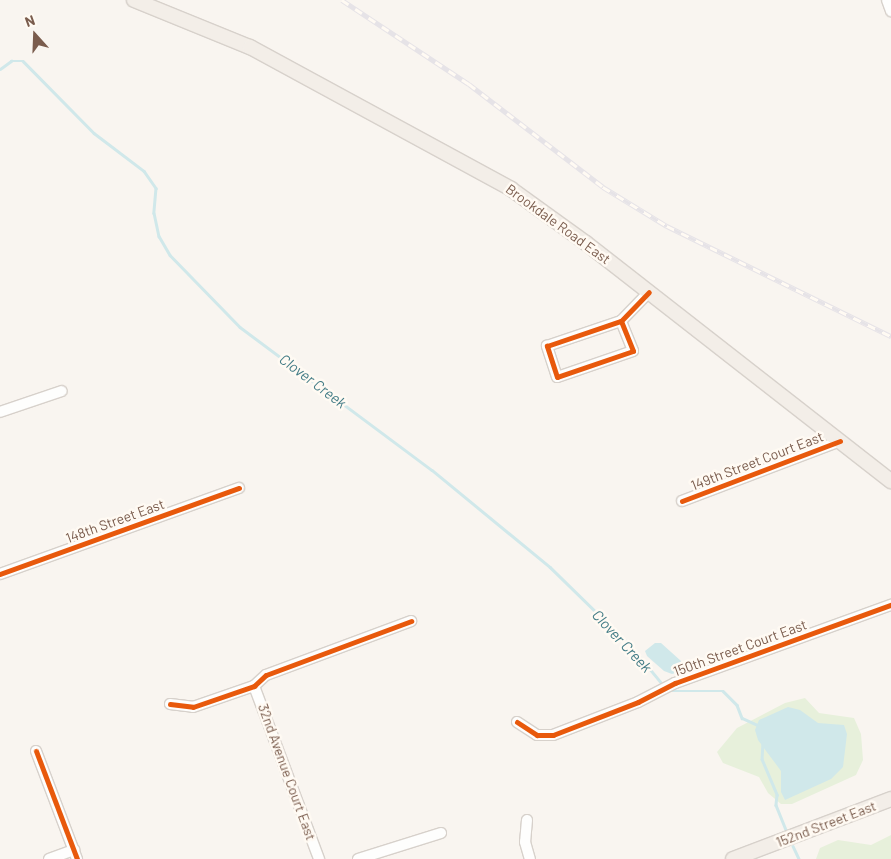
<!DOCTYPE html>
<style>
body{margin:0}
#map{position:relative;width:891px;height:859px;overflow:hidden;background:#f9f5f0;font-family:Barlow,sans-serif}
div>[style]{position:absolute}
.green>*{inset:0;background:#e7f0db}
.water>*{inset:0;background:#d0e8ea}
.stream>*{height:2.5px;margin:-1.25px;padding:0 1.25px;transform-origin:1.25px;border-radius:1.25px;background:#d0e8ea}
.roads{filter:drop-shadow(1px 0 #d7d1cb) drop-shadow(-1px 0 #d7d1cb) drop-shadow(0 1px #d7d1cb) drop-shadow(0 -1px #d7d1cb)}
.minor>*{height:10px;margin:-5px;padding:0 5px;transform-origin:5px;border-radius:5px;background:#fefefd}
.major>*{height:14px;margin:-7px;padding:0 7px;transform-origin:7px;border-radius:7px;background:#f3eee8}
.rail>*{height:4.5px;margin-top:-2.25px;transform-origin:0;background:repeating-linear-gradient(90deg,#fffaf3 0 8px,#e6e3e7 0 16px);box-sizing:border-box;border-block:1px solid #e6e3e7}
.cycleway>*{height:5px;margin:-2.5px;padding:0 2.5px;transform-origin:2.5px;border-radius:2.5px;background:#e8590c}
span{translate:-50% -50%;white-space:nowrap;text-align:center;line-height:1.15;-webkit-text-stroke:5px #fffaf3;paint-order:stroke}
.street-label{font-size:14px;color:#7a5c4d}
.water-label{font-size:15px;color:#437c86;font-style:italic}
.north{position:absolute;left:10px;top:10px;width:50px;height:50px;-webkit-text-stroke:4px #fffaf3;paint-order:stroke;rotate:340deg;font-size:14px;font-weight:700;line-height:20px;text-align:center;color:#7a5c4d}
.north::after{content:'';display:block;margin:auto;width:18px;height:22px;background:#7a5c4d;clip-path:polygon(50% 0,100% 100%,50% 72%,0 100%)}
</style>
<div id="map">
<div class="green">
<i style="clip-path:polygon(805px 698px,819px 713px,854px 718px,861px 734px,863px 760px,856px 775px,792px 804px,781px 804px,768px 793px,759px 777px,723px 763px,717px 752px,737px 728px,785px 703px)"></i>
<i style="clip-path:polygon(891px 835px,891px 859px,816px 859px,820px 848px,838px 840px,871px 845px)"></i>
</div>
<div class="water">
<i style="clip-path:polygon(655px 643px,661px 643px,681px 661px,682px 671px,672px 674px,664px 671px,647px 656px,645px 651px)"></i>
<i style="clip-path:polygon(788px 707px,800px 710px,818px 723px,844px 725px,847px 734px,843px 767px,831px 779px,785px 800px,781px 792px,781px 771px,758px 740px,755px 730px,759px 720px)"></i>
</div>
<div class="stream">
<i style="left:0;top:69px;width:14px;rotate:-36deg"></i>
<i style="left:11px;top:61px;width:12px"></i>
<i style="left:23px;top:61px;width:101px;rotate:45.4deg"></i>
<i style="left:94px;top:133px;width:63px;rotate:37.2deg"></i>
<i style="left:144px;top:171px;width:21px;rotate:55deg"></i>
<i style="left:156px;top:188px;width:25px;rotate:95deg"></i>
<i style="left:154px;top:213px;width:24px;rotate:78deg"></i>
<i style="left:159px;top:236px;width:22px;rotate:60deg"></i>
<i style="left:170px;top:255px;width:100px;rotate:45.8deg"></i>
<i style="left:240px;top:327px;width:239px;rotate:36.7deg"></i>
<i style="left:432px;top:470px;width:153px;rotate:39.4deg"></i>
<i style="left:550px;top:567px;width:113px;rotate:44.3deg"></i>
<i style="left:631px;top:646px;width:52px;rotate:50.5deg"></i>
<i style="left:669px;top:691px;width:54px"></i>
<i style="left:723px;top:691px;width:20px;rotate:45deg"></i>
<i style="left:737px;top:705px;width:14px;rotate:69deg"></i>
<i style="left:742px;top:718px;width:20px;rotate:24deg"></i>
<i style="left:763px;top:741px;width:18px;rotate:93deg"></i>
<i style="left:762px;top:759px;width:39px;rotate:67deg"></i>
<i style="left:777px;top:795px;width:10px;rotate:96deg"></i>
<i style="left:776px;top:805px;width:29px;rotate:68deg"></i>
<i style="left:793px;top:846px;width:14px;rotate:65deg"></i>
</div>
<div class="roads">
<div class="minor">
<i style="left:887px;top:0;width:12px;rotate:70deg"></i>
<i style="left:621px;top:321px;width:32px;rotate:68deg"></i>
<i style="left:633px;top:351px;width:80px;rotate:161.1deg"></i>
<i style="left:557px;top:377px;width:33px;rotate:-108deg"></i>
<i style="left:547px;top:346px;width:78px;rotate:-18.7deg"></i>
<i style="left:621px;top:321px;width:40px;rotate:-46deg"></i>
<i style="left:0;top:412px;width:65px;rotate:-18.7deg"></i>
<i style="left:682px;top:501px;width:169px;rotate:-20.8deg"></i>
<i style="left:0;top:574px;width:254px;rotate:-19.8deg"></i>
<i style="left:254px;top:686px;width:185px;rotate:69.4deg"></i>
<i style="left:170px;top:704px;width:23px;rotate:7deg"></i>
<i style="left:193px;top:707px;width:65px;rotate:-19deg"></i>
<i style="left:254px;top:686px;width:16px;rotate:-43deg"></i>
<i style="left:266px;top:675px;width:155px;rotate:-20.4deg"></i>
<i style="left:517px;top:722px;width:24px;rotate:33deg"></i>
<i style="left:537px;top:735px;width:16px"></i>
<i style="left:553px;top:735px;width:91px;rotate:-21.2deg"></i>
<i style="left:638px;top:702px;width:42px;rotate:-27.2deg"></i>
<i style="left:675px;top:683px;width:230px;rotate:-19.9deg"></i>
<i style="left:36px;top:751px;width:116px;rotate:69.2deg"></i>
<i style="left:527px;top:820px;width:22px;rotate:95deg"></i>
<i style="left:525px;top:842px;width:18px;rotate:74deg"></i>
<i style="left:49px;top:859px;width:27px;rotate:-20deg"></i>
<i style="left:358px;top:859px;width:87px;rotate:-17.4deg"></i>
</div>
<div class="major">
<i style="left:134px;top:0;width:125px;rotate:22.1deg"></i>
<i style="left:250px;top:47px;width:297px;rotate:28.5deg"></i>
<i style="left:511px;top:189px;width:92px;rotate:35.8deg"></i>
<i style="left:586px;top:243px;width:387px;rotate:38deg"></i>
<i style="left:733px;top:859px;width:169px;rotate:-20.8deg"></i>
</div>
</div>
<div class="rail">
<i style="left:342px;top:0;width:152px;rotate:33.5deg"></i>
<i style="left:469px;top:84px;width:169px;rotate:37.5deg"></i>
<i style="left:603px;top:187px;width:75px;rotate:31.4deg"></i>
<i style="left:667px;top:226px;width:250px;rotate:26.2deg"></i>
</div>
<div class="cycleway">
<i style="left:621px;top:321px;width:32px;rotate:68deg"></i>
<i style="left:633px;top:351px;width:80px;rotate:161.1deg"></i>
<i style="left:557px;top:377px;width:33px;rotate:-108deg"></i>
<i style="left:547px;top:346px;width:78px;rotate:-18.7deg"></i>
<i style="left:621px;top:321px;width:40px;rotate:-46deg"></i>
<i style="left:682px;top:501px;width:169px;rotate:-20.8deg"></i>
<i style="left:0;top:574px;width:254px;rotate:-19.8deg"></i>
<i style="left:170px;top:704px;width:23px;rotate:7deg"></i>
<i style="left:193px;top:707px;width:65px;rotate:-19deg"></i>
<i style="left:254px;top:686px;width:16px;rotate:-43deg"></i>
<i style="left:266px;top:675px;width:155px;rotate:-20.4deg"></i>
<i style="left:517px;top:722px;width:24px;rotate:33deg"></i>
<i style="left:537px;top:735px;width:16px"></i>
<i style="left:553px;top:735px;width:91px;rotate:-21.2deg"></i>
<i style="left:638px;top:702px;width:42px;rotate:-27.2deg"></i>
<i style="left:675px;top:683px;width:230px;rotate:-19.9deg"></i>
<i style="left:36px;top:751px;width:116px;rotate:69.2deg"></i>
</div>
<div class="street-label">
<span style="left:558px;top:224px;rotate:36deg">Brookdale Road East</span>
<span style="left:757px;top:461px;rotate:-21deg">149th Street Court East</span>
<span style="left:115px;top:521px;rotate:-20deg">148th Street East</span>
<span style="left:740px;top:648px;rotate:-20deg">150th Street Court East</span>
<span style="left:287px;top:772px;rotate:70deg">32nd Avenue Court East</span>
<span style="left:826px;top:824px;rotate:-21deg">152nd Street East</span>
</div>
<div class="water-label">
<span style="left:313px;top:381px;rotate:37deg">Clover Creek</span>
<span style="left:622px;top:641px;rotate:47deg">Clover Creek</span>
</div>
<div class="north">N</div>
</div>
